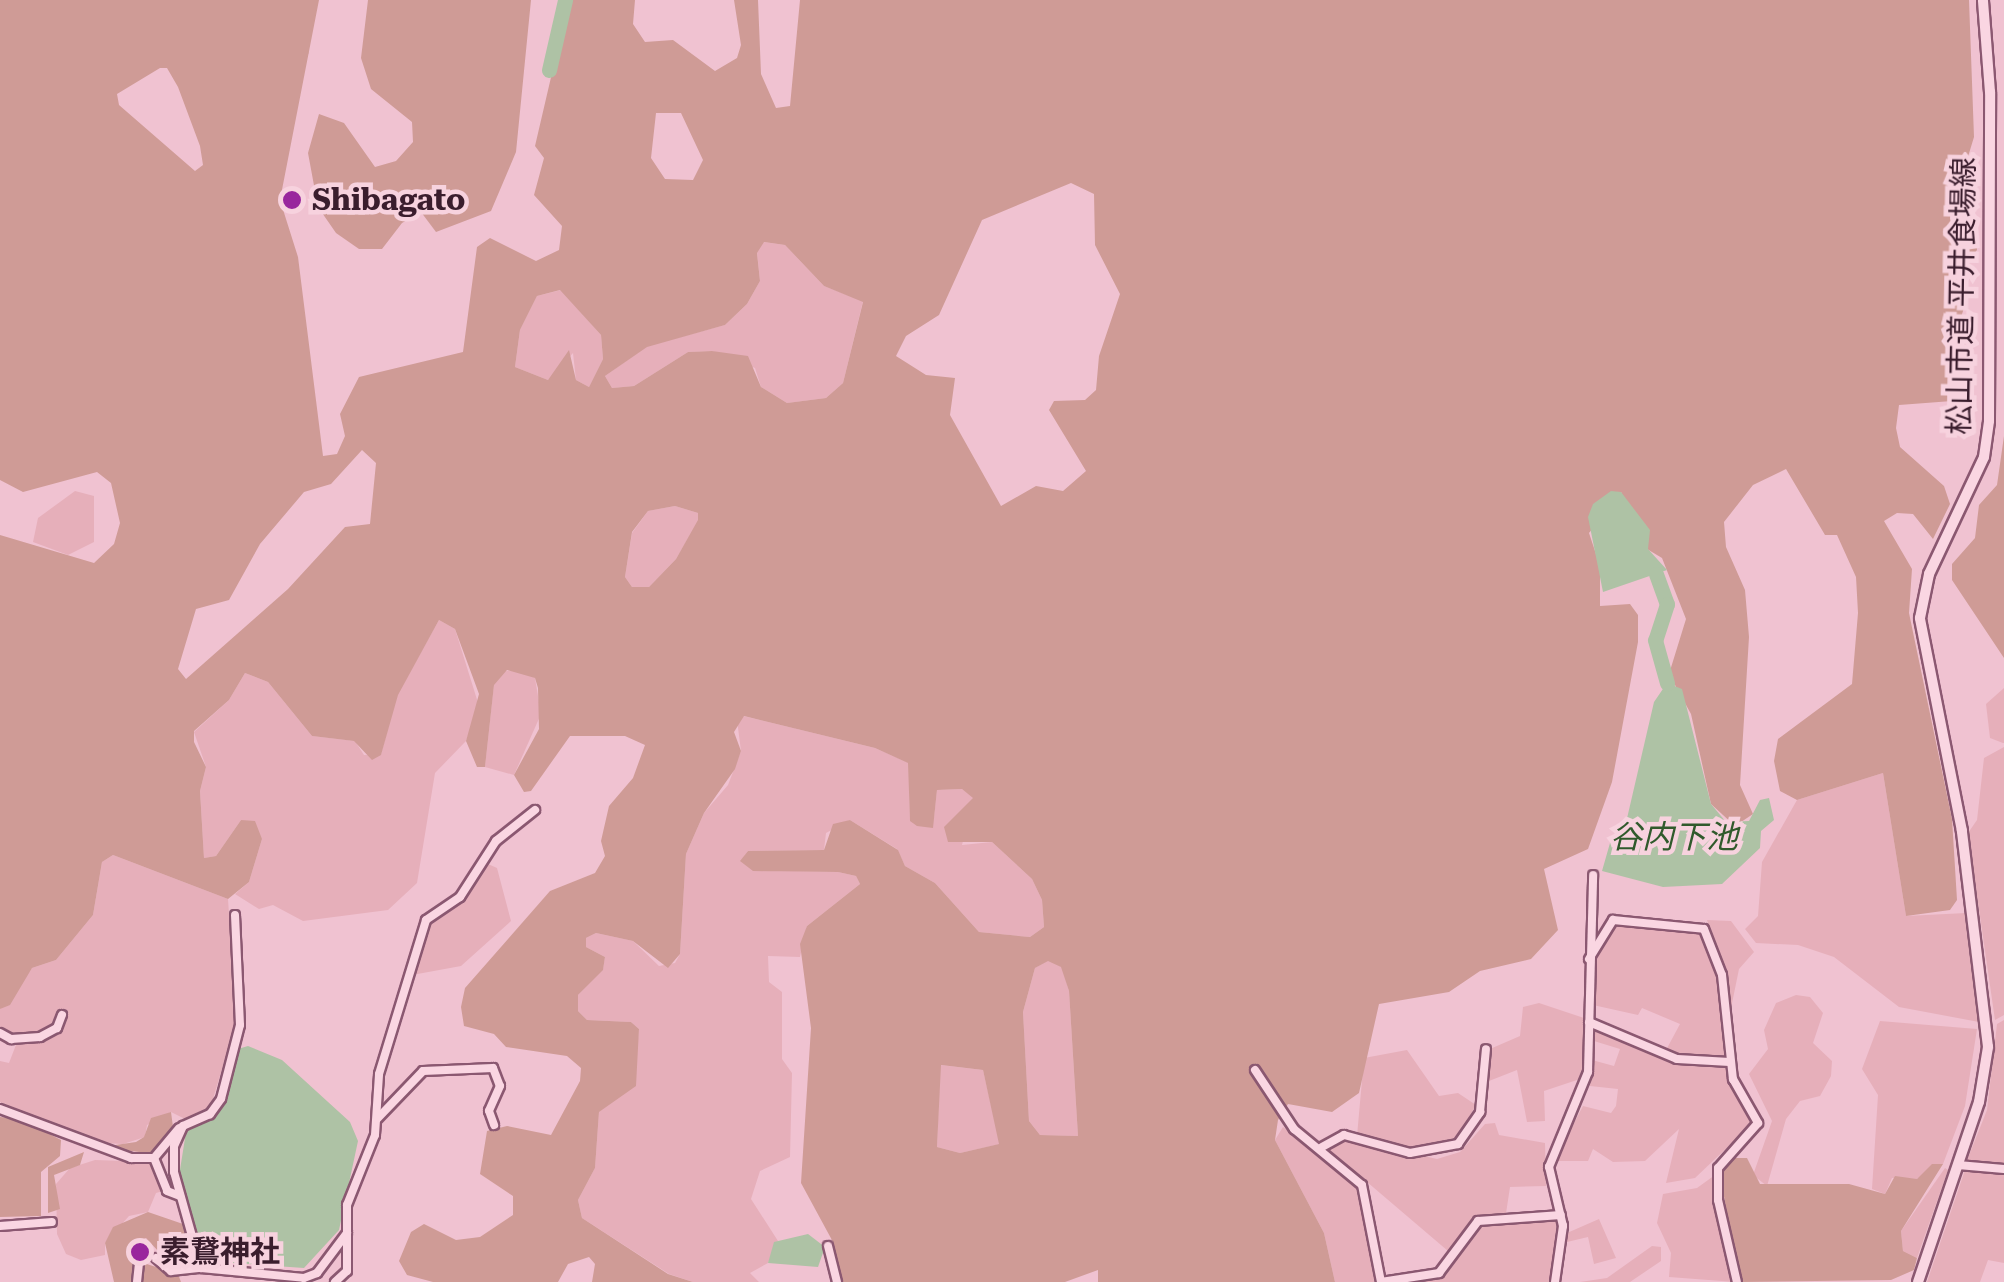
<!DOCTYPE html>
<meta charset="utf-8">
<style>
body{margin:0}
#map{position:relative;width:2004px;height:1282px;overflow:hidden;background:#f0c2d1;font-family:"Roboto Serif","Noto Sans JP",serif}
div>[style]{position:absolute}
.farmland>*{inset:0;background:#e6afba}
.green>*{inset:0;background:#cf9b96}
.water>*{inset:0;background:#aec2a5}
.river>*{height:15px;margin:-7.5px;padding:0 7.5px;transform-origin:7.5px;border-radius:7.5px;background:#aec2a5}
.roads{filter:drop-shadow(2px 0 #8b5871) drop-shadow(-2px 0 #8b5871) drop-shadow(0 2px #8b5871) drop-shadow(0 -2px #8b5871)}
.street>*{height:8px;margin:-4px;padding:0 4px;transform-origin:4px;border-radius:4px;background:#fad6e2}
.secondary>*{height:10px;margin:-5px;padding:0 5px;transform-origin:5px;border-radius:5px;background:#fad6e2}
.dots>*{width:28px;height:28px;translate:-50% -50%;box-sizing:border-box;border:5px solid #f7d2de;border-radius:50%}
span{translate:-50% -50%;white-space:nowrap;text-align:center;line-height:1.15;-webkit-text-stroke:9px #f7d2de;paint-order:stroke}
.poi-label{font-size:30px;color:#3a1d2d;font-weight:700}
.left{translate:0 -50%;text-align:left}
.street-label{font-size:30px;color:#3a1d2d}
.water-label{font-size:32px;color:#305a2c;font-style:italic}
</style>
<div id="map">
<div class="farmland">
<i style="clip-path:polygon(763px 242px,785px 245px,824px 286px,863px 301px,843px 383px,826px 398px,787px 403px,761px 387px,755px 368px,712px 351px,688px 352px,634px 386px,612px 388px,605px 376px,647px 346px,725px 325px,747px 304px,760px 281px,757px 252px)"></i>
<i style="clip-path:polygon(561px 290px,601px 335px,603px 359px,589px 387px,576px 380px,573px 353px,548px 380px,515px 367px,520px 330px,537px 296px)"></i>
<i style="clip-path:polygon(75px 491px,94px 496px,94px 542px,68px 555px,33px 542px,38px 518px)"></i>
<i style="clip-path:polygon(675px 506px,698px 513px,699px 520px,676px 559px,649px 587px,632px 587px,625px 577px,632px 533px,648px 511px)"></i>
<i style="clip-path:polygon(439px 620px,455px 629px,479px 706px,466px 741px,435px 773px,417px 883px,388px 910px,303px 921px,273px 905px,259px 909px,235px 894px,249px 882px,262px 839px,241px 820px,216px 856px,204px 858px,200px 791px,206px 767px,194px 732px,229px 700px,245px 673px,268px 682px,312px 736px,355px 741px,364px 755px,381px 754px,397px 695px)"></i>
<i style="clip-path:polygon(520px 669px,535px 678px,541px 714px,514px 775px,485px 767px,494px 684px,501px 672px)"></i>
<i style="clip-path:polygon(2004px 688px,2004px 743px,2003px 743px,1990px 738px,1986px 704px)"></i>
<i style="clip-path:polygon(743px 716px,875px 748px,909px 763px,910px 821px,934px 817px,937px 790px,962px 789px,974px 797px,962px 845px,992px 842px,1032px 879px,1042px 900px,1044px 927px,1030px 937px,979px 932px,935px 883px,905px 866px,897px 849px,850px 820px,826px 833px,824px 850px,748px 851px,741px 861px,753px 870px,838px 872px,856px 876px,860px 884px,807px 926px,800px 957px,768px 956px,769px 982px,782px 992px,782px 1059px,792px 1073px,790px 1157px,760px 1171px,751px 1199px,778px 1241px,768px 1263px,750px 1273px,759px 1282px,693px 1282px,669px 1274px,582px 1218px,578px 1200px,595px 1168px,599px 1112px,636px 1057px,639px 1029px,631px 1022px,587px 1020px,578px 1011px,578px 995px,603px 969px,605px 957px,586px 947px,586px 938px,596px 933px,633px 941px,659px 966px,675px 963px,680px 954px,686px 854px,704px 813px,728px 785px,741px 751px,737px 720px)"></i>
<i style="clip-path:polygon(2004px 747px,2004px 1015px,1995px 1020px,1968px 833px,1977px 820px,1984px 758px)"></i>
<i style="clip-path:polygon(1883px 773px,1906px 916px,1966px 913px,1979px 1022px,1899px 1007px,1834px 957px,1798px 945px,1756px 943px,1745px 929px,1758px 916px,1762px 862px,1797px 800px)"></i>
<i style="clip-path:polygon(113px 855px,228px 899px,236px 1022px,210px 1109px,187px 1120px,171px 1112px,147px 1125px,145px 1137px,123px 1144px,102px 1143px,0 1102px,0 1061px,9px 1063px,19px 1037px,0 1028px,0 1009px,32px 968px,56px 960px,93px 915px,102px 862px)"></i>
<i style="clip-path:polygon(488px 864px,497px 868px,511px 921px,461px 966px,412px 975px,429px 921px,461px 901px)"></i>
<i style="clip-path:polygon(1707px 920px,1731px 921px,1754px 952px,1739px 969px,1729px 1018px,1724px 973px)"></i>
<i style="clip-path:polygon(1614px 923px,1696px 927px,1719px 976px,1727px 1060px,1665px 1052px,1680px 1024px,1642px 1008px,1638px 1015px,1593px 1005px,1593px 962px)"></i>
<i style="clip-path:polygon(1048px 960px,1062px 967px,1069px 991px,1078px 1136px,1040px 1135px,1029px 1121px,1023px 1012px,1035px 968px)"></i>
<i style="clip-path:polygon(1796px 995px,1810px 997px,1823px 1013px,1813px 1043px,1832px 1061px,1831px 1076px,1820px 1096px,1800px 1101px,1786px 1119px,1767px 1186px,1753px 1175px,1772px 1121px,1749px 1074px,1768px 1049px,1764px 1030px,1776px 1003px)"></i>
<i style="clip-path:polygon(1539px 1003px,1584px 1018px,1583px 1078px,1544px 1091px,1545px 1121px,1527px 1122px,1517px 1070px,1489px 1081px,1490px 1049px,1520px 1036px,1523px 1007px)"></i>
<i style="clip-path:polygon(2004px 1020px,2004px 1167px,1966px 1163px,1987px 1110px,1997px 1024px)"></i>
<i style="clip-path:polygon(1880px 1021px,1977px 1029px,1965px 1106px,1943px 1164px,1917px 1179px,1892px 1178px,1885px 1194px,1872px 1189px,1878px 1095px,1862px 1069px)"></i>
<i style="clip-path:polygon(1594px 1031px,1676px 1062px,1728px 1064px,1733px 1088px,1754px 1122px,1695px 1178px,1666px 1183px,1679px 1129px,1645px 1161px,1613px 1162px,1593px 1149px,1588px 1161px,1554px 1161px,1583px 1106px,1611px 1113px,1616px 1106px,1618px 1089px,1590px 1086px,1592px 1060px,1614px 1066px,1620px 1049px,1594px 1041px)"></i>
<i style="clip-path:polygon(1407px 1050px,1439px 1096px,1458px 1093px,1476px 1105px,1454px 1143px,1416px 1150px,1357px 1136px,1364px 1058px)"></i>
<i style="clip-path:polygon(940px 1065px,983px 1070px,1000px 1144px,960px 1153px,937px 1147px)"></i>
<i style="clip-path:polygon(1495px 1123px,1499px 1135px,1545px 1143px,1546px 1186px,1510px 1187px,1505px 1220px,1476px 1220px,1448px 1251px,1326px 1147px,1346px 1139px,1437px 1159px,1460px 1152px,1485px 1124px)"></i>
<i style="clip-path:polygon(1283px 1127px,1355px 1182px,1376px 1282px,1335px 1282px,1324px 1233px,1275px 1140px)"></i>
<i style="clip-path:polygon(95px 1160px,152px 1162px,163px 1191px,156px 1193px,148px 1212px,129px 1216px,105px 1243px,105px 1255px,81px 1260px,66px 1254px,57px 1234px,56px 1184px,70px 1168px)"></i>
<i style="clip-path:polygon(1945px 1168px,1948px 1170px,1917px 1258px,1903px 1251px,1901px 1231px)"></i>
<i style="clip-path:polygon(1965px 1170px,2004px 1171px,2004px 1263px,1988px 1260px,1980px 1282px,1927px 1282px)"></i>
<i style="clip-path:polygon(1715px 1175px,1714px 1199px,1735px 1282px,1669px 1277px,1671px 1253px,1657px 1223px,1663px 1194px,1697px 1188px)"></i>
<i style="clip-path:polygon(1557px 1219px,1552px 1282px,1400px 1282px,1440px 1276px,1478px 1223px)"></i>
<i style="clip-path:polygon(1599px 1219px,1616px 1258px,1594px 1264px,1588px 1237px,1567px 1242px,1567px 1233px)"></i>
<i style="clip-path:polygon(1652px 1246px,1661px 1247px,1661px 1261px,1630px 1282px,1580px 1282px,1607px 1278px)"></i>
</div>
<div class="green">
<i style="clip-path:polygon(evenodd,0 0,319px 0,280px 200px,298px 257px,323px 456px,337px 454px,345px 436px,340px 414px,359px 377px,463px 352px,477px 247px,490px 238px,536px 261px,559px 250px,562px 226px,534px 195px,544px 158px,535px 146px,569px 0,635px 0,633px 24px,645px 42px,673px 40px,715px 71px,737px 58px,741px 45px,734px 0,758px 0,761px 74px,776px 108px,790px 106px,800px 0,1969px 0,1974px 137px,1967px 160px,1977px 250px,1964px 266px,1969px 292px,1950px 352px,1952px 401px,1899px 405px,1896px 428px,1900px 447px,1944px 486px,1950px 504px,1933px 539px,1913px 514px,1897px 513px,1884px 521px,1912px 569px,1909px 613px,1952px 819px,1957px 900px,1950px 910px,1906px 916px,1883px 773px,1797px 800px,1780px 791px,1774px 761px,1778px 739px,1852px 684px,1858px 613px,1856px 577px,1837px 535px,1825px 535px,1786px 469px,1753px 485px,1724px 522px,1726px 547px,1745px 590px,1749px 637px,1740px 785px,1753px 814px,1735px 826px,1711px 804px,1691px 714px,1669px 674px,1686px 619px,1662px 558px,1647px 549px,1621px 492px,1589px 533px,1600px 566px,1600px 606px,1630px 604px,1638px 615px,1638px 642px,1612px 782px,1588px 849px,1544px 869px,1558px 930px,1531px 959px,1480px 971px,1449px 992px,1379px 1004px,1359px 1093px,1332px 1112px,1288px 1104px,1278px 1120px,1275px 1140px,1324px 1233px,1335px 1282px,1098px 1282px,1098px 1270px,1065px 1282px,842px 1282px,833px 1242px,801px 1183px,811px 1028px,800px 944px,807px 926px,860px 884px,856px 876px,838px 872px,753px 871px,740px 861px,748px 851px,824px 850px,833px 824px,850px 820px,898px 850px,905px 866px,935px 883px,979px 932px,1030px 937px,1044px 927px,1042px 900px,1032px 879px,992px 842px,948px 842px,944px 827px,973px 798px,962px 789px,937px 790px,933px 828px,917px 826px,910px 821px,908px 763px,875px 748px,744px 716px,734px 732px,741px 751px,735px 769px,704px 813px,686px 854px,680px 954px,668px 968px,633px 941px,596px 933px,586px 938px,586px 947px,605px 957px,603px 970px,578px 995px,578px 1011px,587px 1020px,631px 1022px,639px 1029px,636px 1086px,599px 1112px,595px 1168px,578px 1200px,582px 1218px,668px 1274px,693px 1282px,592px 1282px,595px 1264px,589px 1257px,568px 1264px,558px 1282px,433px 1282px,407px 1275px,399px 1261px,411px 1232px,424px 1224px,456px 1240px,480px 1237px,513px 1215px,513px 1196px,480px 1174px,487px 1131px,507px 1126px,551px 1135px,580px 1081px,581px 1068px,567px 1056px,506px 1047px,494px 1034px,464px 1026px,461px 1007px,465px 988px,550px 891px,595px 873px,605px 856px,601px 841px,609px 806px,633px 778px,645px 745px,625px 736px,570px 736px,531px 791px,524px 792px,514px 775px,539px 729px,538px 688px,535px 678px,507px 670px,494px 685px,485px 767px,477px 767px,466px 741px,479px 694px,455px 629px,439px 620px,398px 695px,381px 755px,372px 760px,354px 741px,312px 736px,268px 682px,245px 673px,229px 700px,194px 731px,194px 742px,206px 767px,200px 791px,204px 858px,216px 856px,241px 820px,255px 821px,262px 839px,249px 882px,228px 899px,113px 855px,102px 862px,93px 915px,56px 960px,32px 968px,10px 1005px,0 1009px,0 535px,94px 563px,114px 544px,120px 523px,111px 483px,97px 472px,23px 492px,0 480px,0 0,160px 68px,167px 68px,178px 87px,200px 146px,203px 165px,195px 171px,119px 105px,117px 94px,160px 68px,0 0,656px 113px,681px 113px,703px 160px,693px 180px,665px 179px,651px 158px,656px 113px,0 0,1071px 183px,1094px 194px,1095px 245px,1120px 294px,1099px 356px,1096px 390px,1085px 400px,1054px 401px,1049px 410px,1086px 471px,1063px 491px,1036px 486px,1001px 506px,950px 415px,955px 378px,926px 375px,896px 356px,906px 336px,939px 315px,982px 220px,1071px 183px,0 0,764px 242px,785px 245px,824px 286px,863px 302px,843px 383px,826px 398px,787px 403px,761px 387px,748px 356px,712px 351px,688px 352px,634px 386px,612px 388px,605px 376px,647px 347px,725px 325px,747px 304px,760px 281px,757px 253px,764px 242px,0 0,560px 290px,601px 335px,603px 359px,589px 387px,576px 380px,569px 350px,548px 380px,515px 367px,520px 330px,537px 296px,560px 290px,0 0,362px 450px,376px 463px,370px 524px,345px 527px,288px 589px,186px 679px,178px 669px,196px 609px,229px 600px,260px 544px,304px 492px,331px 484px,362px 450px,0 0,675px 506px,698px 513px,698px 520px,676px 559px,649px 587px,632px 587px,625px 577px,632px 532px,648px 511px,675px 506px,0 0,1048px 961px,1061px 967px,1069px 991px,1078px 1136px,1040px 1135px,1029px 1121px,1023px 1012px,1035px 968px,1048px 961px,0 0,941px 1065px,983px 1070px,999px 1144px,960px 1153px,937px 1147px,941px 1065px)"></i>
<i style="clip-path:polygon(368px 0,531px 0,516px 152px,491px 211px,436px 232px,421px 212px,402px 223px,382px 249px,359px 249px,336px 233px,318px 207px,308px 153px,319px 114px,344px 123px,375px 167px,396px 161px,413px 142px,412px 122px,371px 89px,361px 58px)"></i>
<i style="clip-path:polygon(2004px 436px,2004px 658px,1952px 580px,1952px 564px,1975px 538px,1979px 505px,1997px 485px)"></i>
<i style="clip-path:polygon(171px 1112px,173px 1127px,154px 1154px,102px 1147px,136px 1142px,144px 1137px,151px 1118px)"></i>
<i style="clip-path:polygon(0 1117px,20px 1119px,61px 1140px,60px 1156px,41px 1172px,41px 1216px,0 1217px)"></i>
<i style="clip-path:polygon(84px 1152px,80px 1165px,54px 1175px,60px 1209px,48px 1213px,48px 1167px)"></i>
<i style="clip-path:polygon(1735px 1158px,1747px 1158px,1760px 1184px,1849px 1184px,1885px 1194px,1895px 1176px,1917px 1179px,1932px 1164px,1943px 1164px,1901px 1231px,1903px 1251px,1917px 1258px,1914px 1270px,1891px 1280px,1740px 1282px,1720px 1175px)"></i>
<i style="clip-path:polygon(148px 1212px,183px 1224px,190px 1259px,172px 1266px,146px 1238px,131px 1244px,128px 1258px,178px 1274px,181px 1282px,114px 1282px,105px 1243px,113px 1227px)"></i>
</div>
<div class="water">
<i style="clip-path:polygon(1611px 491px,1621px 492px,1650px 530px,1648px 549px,1667px 570px,1603px 592px,1588px 517px,1593px 504px)"></i>
<i style="clip-path:polygon(1667px 683px,1682px 689px,1711px 804px,1726px 822px,1749px 821px,1760px 800px,1769px 798px,1774px 820px,1761px 831px,1760px 848px,1722px 884px,1663px 887px,1602px 871px,1610px 843px,1625px 827px,1654px 702px)"></i>
<i style="clip-path:polygon(248px 1046px,282px 1060px,350px 1122px,358px 1141px,339px 1230px,304px 1268px,206px 1261px,179px 1176px,186px 1132px,217px 1113px,238px 1049px)"></i>
<i style="clip-path:polygon(808px 1234px,825px 1247px,818px 1267px,768px 1263px,774px 1242px)"></i>
</div>
<div class="river">
<i style="left:549px;top:70px;width:72px;rotate:-77.1deg"></i>
<i style="left:1656px;top:574px;width:32px;rotate:70deg"></i>
<i style="left:1667px;top:604px;width:38px;rotate:108deg"></i>
<i style="left:1655px;top:640px;width:45px;rotate:74.4deg"></i>
</div>
<div class="roads">
<div class="street">
<i style="left:235px;top:915px;width:110px;rotate:87.4deg"></i>
<i style="left:240px;top:1025px;width:76px;rotate:104.4deg"></i>
<i style="left:221px;top:1099px;width:19px;rotate:126deg"></i>
<i style="left:210px;top:1114px;width:30px;rotate:156deg"></i>
<i style="left:183px;top:1126px;width:22px;rotate:114deg"></i>
<i style="left:174px;top:1146px;width:26px;rotate:90deg"></i>
<i style="left:174px;top:1172px;width:100px;rotate:74.3deg"></i>
<i style="left:201px;top:1268px;width:103px;rotate:5.5deg"></i>
<i style="left:304px;top:1278px;width:14px;rotate:-21deg"></i>
<i style="left:317px;top:1273px;width:50px;rotate:-53.1deg"></i>
<i style="left:1589px;top:959px;width:46px;rotate:-58.4deg"></i>
<i style="left:1613px;top:920px;width:91px;rotate:5.6deg"></i>
<i style="left:1704px;top:929px;width:49px;rotate:68.6deg"></i>
<i style="left:1722px;top:975px;width:105px;rotate:84deg"></i>
<i style="left:1733px;top:1079px;width:51px;rotate:60.4deg"></i>
<i style="left:1758px;top:1123px;width:60px;rotate:131.6deg"></i>
<i style="left:1718px;top:1168px;width:32px;rotate:90deg"></i>
<i style="left:1718px;top:1200px;width:84px;rotate:77deg"></i>
<i style="left:1589px;top:1022px;width:95px;rotate:22.8deg"></i>
<i style="left:1677px;top:1059px;width:53px;rotate:3.2deg"></i>
<i style="left:0;top:1033px;width:13px;rotate:29deg"></i>
<i style="left:11px;top:1039px;width:29px;rotate:-4deg"></i>
<i style="left:40px;top:1037px;width:19px;rotate:-28deg"></i>
<i style="left:57px;top:1028px;width:14px;rotate:-69deg"></i>
<i style="left:1255px;top:1070px;width:71px;rotate:56.5deg"></i>
<i style="left:1294px;top:1129px;width:88px;rotate:39.5deg"></i>
<i style="left:1362px;top:1185px;width:99px;rotate:78.9deg"></i>
<i style="left:0;top:1109px;width:140px;rotate:20.5deg"></i>
<i style="left:131px;top:1158px;width:23px"></i>
<i style="left:154px;top:1158px;width:39px;rotate:-50deg"></i>
<i style="left:377px;top:1119px;width:66px;rotate:-46.2deg"></i>
<i style="left:423px;top:1071px;width:70px;rotate:-2.5deg"></i>
<i style="left:493px;top:1068px;width:19px;rotate:69deg"></i>
<i style="left:500px;top:1086px;width:27px;rotate:114deg"></i>
<i style="left:489px;top:1111px;width:15px;rotate:70deg"></i>
<i style="left:1322px;top:1147px;width:25px;rotate:-29deg"></i>
<i style="left:1344px;top:1135px;width:68px;rotate:15.3deg"></i>
<i style="left:1410px;top:1153px;width:49px;rotate:-10.6deg"></i>
<i style="left:1458px;top:1144px;width:39px;rotate:-55deg"></i>
<i style="left:1480px;top:1112px;width:63px;rotate:-84.6deg"></i>
<i style="left:154px;top:1158px;width:35px;rotate:68deg"></i>
<i style="left:167px;top:1191px;width:14px;rotate:21deg"></i>
<i style="left:1958px;top:1165px;width:46px;rotate:5deg"></i>
<i style="left:0;top:1226px;width:52px;rotate:-4.4deg"></i>
<i style="left:828px;top:1246px;width:37px;rotate:76deg"></i>
<i style="left:156px;top:1258px;width:20px;rotate:41deg"></i>
<i style="left:171px;top:1271px;width:30px;rotate:-6deg"></i>
<i style="left:137px;top:1282px;width:19px;rotate:-84deg"></i>
<i style="left:335px;top:1282px;width:16px;rotate:-43deg"></i>
<i style="left:347px;top:1271px;width:66px;rotate:-90deg"></i>
<i style="left:347px;top:1205px;width:75px;rotate:-68.2deg"></i>
<i style="left:375px;top:1135px;width:61px;rotate:-86.2deg"></i>
<i style="left:379px;top:1074px;width:161px;rotate:-73deg"></i>
<i style="left:426px;top:920px;width:41px;rotate:-34.1deg"></i>
<i style="left:460px;top:897px;width:67px;rotate:-57.3deg"></i>
<i style="left:496px;top:841px;width:50px;rotate:-38.5deg"></i>
<i style="left:1381px;top:1282px;width:59px;rotate:-8.8deg"></i>
<i style="left:1439px;top:1273px;width:65px;rotate:-53.1deg"></i>
<i style="left:1478px;top:1221px;width:83px;rotate:-4.1deg"></i>
<i style="left:1555px;top:1282px;width:57px;rotate:-81.9deg"></i>
<i style="left:1563px;top:1226px;width:61px;rotate:-103.3deg"></i>
<i style="left:1549px;top:1167px;width:103px;rotate:-67.7deg"></i>
<i style="left:1588px;top:1072px;width:197px;rotate:-88.5deg"></i>
</div>
<div class="secondary">
<i style="left:1918px;top:1282px;width:190px;rotate:-71.3deg"></i>
<i style="left:1979px;top:1102px;width:56px;rotate:-80.7deg"></i>
<i style="left:1988px;top:1047px;width:218px;rotate:-96.9deg"></i>
<i style="left:1962px;top:831px;width:217px;rotate:-101.2deg"></i>
<i style="left:1920px;top:618px;width:45px;rotate:-78.4deg"></i>
<i style="left:1929px;top:574px;width:129px;rotate:-64.8deg"></i>
<i style="left:1984px;top:457px;width:36px;rotate:-82deg"></i>
<i style="left:1989px;top:421px;width:329px;rotate:-89.8deg"></i>
<i style="left:1990px;top:92px;width:92px;rotate:-94.4deg"></i>
</div>
</div>
<div class="dots">
<i style="left:292px;top:200px;background:#99269d"></i>
<i style="left:140px;top:1252px;background:#99269d"></i>
</div>
<div class="poi-label">
<span class="left" style="left:312px;top:200px">Shibagato</span>
<span class="left" style="left:160px;top:1252px">素鵞神社</span>
</div>
<div class="street-label">
<span style="left:1962px;top:296px;rotate:-89deg">松山市道 平井食場線</span>
</div>
<div class="water-label">
<span style="left:1674px;top:837px">谷内下池</span>
</div>
</div>
